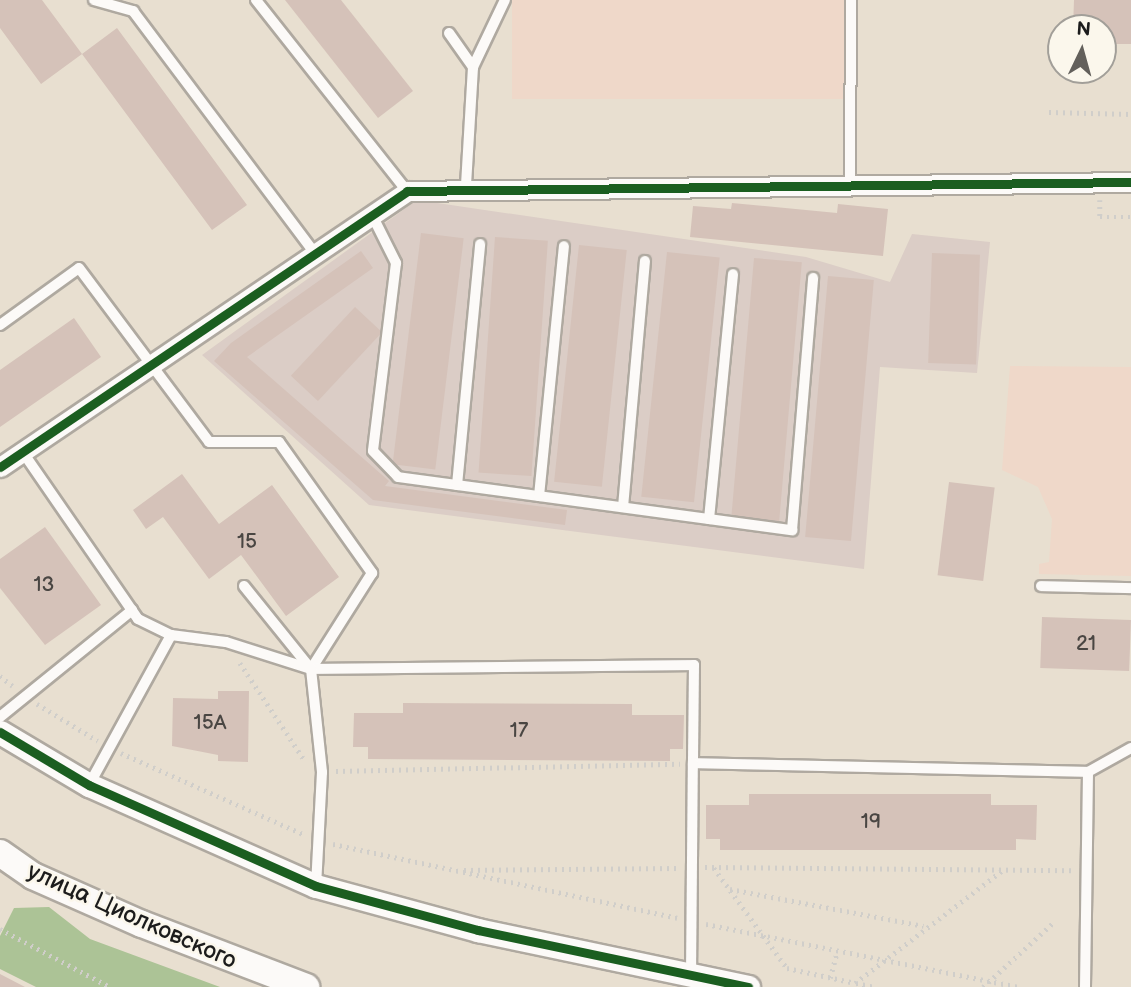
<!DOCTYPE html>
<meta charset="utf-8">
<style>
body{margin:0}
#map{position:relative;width:1131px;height:987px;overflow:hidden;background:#e8dfd0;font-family:"Balsamiq Sans",sans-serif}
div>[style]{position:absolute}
.built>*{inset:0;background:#efd8c9;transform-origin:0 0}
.industrial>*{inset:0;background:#dbcdc6}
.forest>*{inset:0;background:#acc396}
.building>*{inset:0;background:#d5c2b9;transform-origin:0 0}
.path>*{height:4.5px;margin-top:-2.25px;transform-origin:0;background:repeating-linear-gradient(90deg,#d0ceca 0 2px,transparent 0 7px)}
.roads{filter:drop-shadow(2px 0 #afa9a0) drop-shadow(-2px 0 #afa9a0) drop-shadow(0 2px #afa9a0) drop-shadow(0 -2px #afa9a0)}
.service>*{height:10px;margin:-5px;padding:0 5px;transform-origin:5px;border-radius:5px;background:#fcfaf8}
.minor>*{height:19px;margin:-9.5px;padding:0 9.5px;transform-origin:9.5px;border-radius:9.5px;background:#fcfaf8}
.tertiary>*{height:23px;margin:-11.5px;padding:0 11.5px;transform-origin:11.5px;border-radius:11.5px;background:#fcfaf8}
.secondary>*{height:26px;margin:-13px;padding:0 13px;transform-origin:13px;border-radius:13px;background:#fcfaf8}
.cycleway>*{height:9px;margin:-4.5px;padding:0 4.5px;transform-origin:4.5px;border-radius:4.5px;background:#1b5e20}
span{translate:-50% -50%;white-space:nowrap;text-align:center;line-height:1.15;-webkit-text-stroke:5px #fbf7ec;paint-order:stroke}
.number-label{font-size:21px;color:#4a4643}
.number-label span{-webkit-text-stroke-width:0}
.street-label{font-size:24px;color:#1c1c1c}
.north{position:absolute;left:1047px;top:14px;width:70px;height:70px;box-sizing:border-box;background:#fbf7ec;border:2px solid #a29f99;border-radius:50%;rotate:5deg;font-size:19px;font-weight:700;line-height:28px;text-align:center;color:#1c1c1c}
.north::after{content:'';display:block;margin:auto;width:24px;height:32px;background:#63605b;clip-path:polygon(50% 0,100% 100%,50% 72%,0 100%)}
</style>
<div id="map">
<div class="built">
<i style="left:512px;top:0;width:335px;height:99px"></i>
<i style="clip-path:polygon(1010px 366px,1131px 367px,1131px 576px,1039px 574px,1039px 564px,1049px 562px,1052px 519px,1038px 487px,1002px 470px)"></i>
</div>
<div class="industrial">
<i style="clip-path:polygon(417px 200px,806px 257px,890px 282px,912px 234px,990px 242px,977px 373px,880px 367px,864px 569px,369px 505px,202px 355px)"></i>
</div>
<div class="forest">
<i style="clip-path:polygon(49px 907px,90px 939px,220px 987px,36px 987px,0 969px,0 936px,14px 908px)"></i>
</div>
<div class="building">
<i style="clip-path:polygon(0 0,42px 0,82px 54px,117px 28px,247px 205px,212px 230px,82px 54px,41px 84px,0 28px)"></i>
<i style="clip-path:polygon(285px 0,341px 0,413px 91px,378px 118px)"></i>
<i style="clip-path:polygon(1074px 0,1131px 0,1131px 44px,1103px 44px,1103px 28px,1073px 28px)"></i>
<i style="clip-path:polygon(732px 203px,837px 213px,838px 204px,888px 209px,883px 256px,690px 237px,693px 206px,731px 209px)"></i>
<i style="left:421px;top:233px;width:43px;height:233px;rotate:7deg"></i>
<i style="left:495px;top:237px;width:53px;height:236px;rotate:4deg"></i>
<i style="left:579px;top:245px;width:48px;height:238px;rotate:6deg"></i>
<i style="clip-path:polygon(361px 251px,373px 268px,247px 357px,389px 481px,385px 486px,567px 510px,565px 525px,373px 500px,214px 361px,231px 343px)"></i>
<i style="left:667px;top:252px;width:53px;height:246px;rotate:6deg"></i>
<i style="left:932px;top:253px;width:48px;height:110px;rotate:2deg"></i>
<i style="left:754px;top:258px;width:48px;height:260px;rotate:5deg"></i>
<i style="left:828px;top:276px;width:46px;height:262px;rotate:5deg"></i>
<i style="left:355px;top:307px;width:37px;height:94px;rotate:43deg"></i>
<i style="clip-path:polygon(74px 318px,101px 357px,0 427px,0 370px)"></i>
<i style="clip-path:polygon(182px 474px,219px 524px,272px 485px,339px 577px,286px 616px,241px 555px,209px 579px,163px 517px,146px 529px,133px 510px)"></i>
<i style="left:949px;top:482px;width:46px;height:94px;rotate:7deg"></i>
<i style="clip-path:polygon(45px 527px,101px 605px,45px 645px,0 588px,0 559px)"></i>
<i style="left:1042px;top:617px;width:89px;height:51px;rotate:2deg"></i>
<i style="clip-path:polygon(218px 691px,249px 691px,248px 762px,218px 761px,218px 755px,172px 746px,173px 698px,218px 699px)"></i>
<i style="clip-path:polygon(403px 703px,632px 704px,632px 715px,684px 715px,683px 749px,670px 749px,670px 761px,368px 759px,368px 747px,353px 747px,354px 713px,403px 713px)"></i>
<i style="clip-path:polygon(749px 794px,991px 794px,991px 805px,1037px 805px,1036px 840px,1016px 839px,1016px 850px,720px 850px,720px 839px,706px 839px,706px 805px,749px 805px)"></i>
<i style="clip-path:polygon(0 974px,25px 987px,0 987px)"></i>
</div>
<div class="path">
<i style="left:1049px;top:112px;width:82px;rotate:1.4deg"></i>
<i style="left:1100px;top:200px;width:17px;rotate:90deg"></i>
<i style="left:1100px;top:217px;width:31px"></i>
<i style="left:240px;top:663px;width:118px;rotate:56.4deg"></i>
<i style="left:0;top:676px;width:16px;rotate:38deg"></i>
<i style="left:37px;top:704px;width:71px;rotate:31.2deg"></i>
<i style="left:121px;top:753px;width:201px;rotate:24deg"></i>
<i style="left:336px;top:771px;width:344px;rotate:-1.2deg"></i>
<i style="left:333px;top:844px;width:352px;rotate:12.1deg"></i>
<i style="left:705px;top:867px;width:366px;rotate:0.5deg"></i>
<i style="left:714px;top:868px;width:124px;rotate:53.9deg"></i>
<i style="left:787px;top:968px;width:70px;rotate:12.4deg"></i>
<i style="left:855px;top:983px;width:186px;rotate:-37.4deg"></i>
<i style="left:464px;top:870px;width:215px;rotate:-0.5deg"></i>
<i style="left:730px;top:889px;width:197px;rotate:10.8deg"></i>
<i style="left:706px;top:924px;width:318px;rotate:11.4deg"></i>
<i style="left:0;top:929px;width:124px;rotate:27.8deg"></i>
<i style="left:830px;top:978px;width:27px;rotate:-75deg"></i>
<i style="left:856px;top:983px;width:19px;rotate:12deg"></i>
<i style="left:983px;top:987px;width:96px;rotate:-42.5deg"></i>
</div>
<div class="roads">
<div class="service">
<i style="left:94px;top:0;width:41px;rotate:15.8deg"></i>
<i style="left:133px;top:11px;width:305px;rotate:53.1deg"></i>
<i style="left:256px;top:0;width:243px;rotate:51.7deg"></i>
<i style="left:449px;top:33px;width:42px;rotate:54.8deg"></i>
<i style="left:850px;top:184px;width:184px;rotate:-89.7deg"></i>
<i style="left:466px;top:185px;width:118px;rotate:-86.6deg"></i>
<i style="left:473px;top:67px;width:74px;rotate:-64.5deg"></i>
<i style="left:372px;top:215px;width:54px;rotate:63.4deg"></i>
<i style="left:396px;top:263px;width:189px;rotate:97deg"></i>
<i style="left:373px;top:451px;width:36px;rotate:46deg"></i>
<i style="left:398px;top:477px;width:398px;rotate:7.7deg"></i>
<i style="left:792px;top:530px;width:253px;rotate:-85.2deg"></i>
<i style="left:0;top:325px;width:97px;rotate:-35.8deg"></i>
<i style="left:79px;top:268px;width:217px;rotate:53.2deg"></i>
<i style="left:209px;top:442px;width:70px"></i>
<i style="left:279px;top:442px;width:161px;rotate:54.6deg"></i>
<i style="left:372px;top:573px;width:114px;rotate:122.4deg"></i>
<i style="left:22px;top:451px;width:204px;rotate:55.4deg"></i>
<i style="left:138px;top:619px;width:37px;rotate:26deg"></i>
<i style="left:171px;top:635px;width:55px;rotate:7.3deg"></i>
<i style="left:226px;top:642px;width:89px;rotate:17.6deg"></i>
<i style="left:311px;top:669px;width:383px;rotate:-0.6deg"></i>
<i style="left:694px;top:665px;width:98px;rotate:90.6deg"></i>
<i style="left:693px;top:763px;width:395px;rotate:1.3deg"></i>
<i style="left:457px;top:485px;width:242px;rotate:-84.5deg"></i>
<i style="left:539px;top:496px;width:251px;rotate:-84.3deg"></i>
<i style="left:623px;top:507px;width:247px;rotate:-84.9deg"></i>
<i style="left:709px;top:519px;width:246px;rotate:-84.4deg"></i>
<i style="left:244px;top:586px;width:107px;rotate:51.1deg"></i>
<i style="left:311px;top:669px;width:104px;rotate:83.9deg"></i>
<i style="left:322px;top:772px;width:114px;rotate:93deg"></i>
<i style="left:1041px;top:586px;width:90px;rotate:1.3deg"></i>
<i style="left:0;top:717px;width:170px;rotate:-39deg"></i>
<i style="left:89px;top:785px;width:171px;rotate:-61.3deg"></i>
<i style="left:691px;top:975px;width:212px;rotate:-89.5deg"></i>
<i style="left:1085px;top:987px;width:215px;rotate:-89.2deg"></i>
<i style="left:1088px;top:772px;width:49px;rotate:-29.2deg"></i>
</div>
<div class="minor">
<i style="left:0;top:467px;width:492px;rotate:-34.1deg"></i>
<i style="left:407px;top:191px;width:724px;rotate:-0.71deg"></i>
</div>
<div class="tertiary">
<i style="left:0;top:732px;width:104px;rotate:30.8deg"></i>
<i style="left:89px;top:785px;width:248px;rotate:24deg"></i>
<i style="left:316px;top:886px;width:168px;rotate:15.2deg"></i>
<i style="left:478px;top:930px;width:276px;rotate:11.9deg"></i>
</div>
<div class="secondary">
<i style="left:0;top:853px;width:40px;rotate:34.9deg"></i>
<i style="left:33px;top:876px;width:119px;rotate:23.8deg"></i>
<i style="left:142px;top:924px;width:176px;rotate:21deg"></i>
</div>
</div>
<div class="cycleway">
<i style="left:0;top:467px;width:492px;rotate:-34.1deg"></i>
<i style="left:407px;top:191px;width:724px;rotate:-0.71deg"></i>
<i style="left:0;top:732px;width:104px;rotate:30.8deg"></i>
<i style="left:89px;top:785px;width:248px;rotate:24deg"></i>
<i style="left:316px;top:886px;width:168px;rotate:15.2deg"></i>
<i style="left:478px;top:930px;width:276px;rotate:11.9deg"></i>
</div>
<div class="number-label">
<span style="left:247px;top:542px">15</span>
<span style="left:44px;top:585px">13</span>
<span style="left:1086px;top:644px">21</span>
<span style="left:210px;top:723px">15А</span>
<span style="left:519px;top:731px">17</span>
<span style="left:871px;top:822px">19</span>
</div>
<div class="street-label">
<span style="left:132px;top:916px;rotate:24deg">улица Циолковского</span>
</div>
<div class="north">N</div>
</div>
